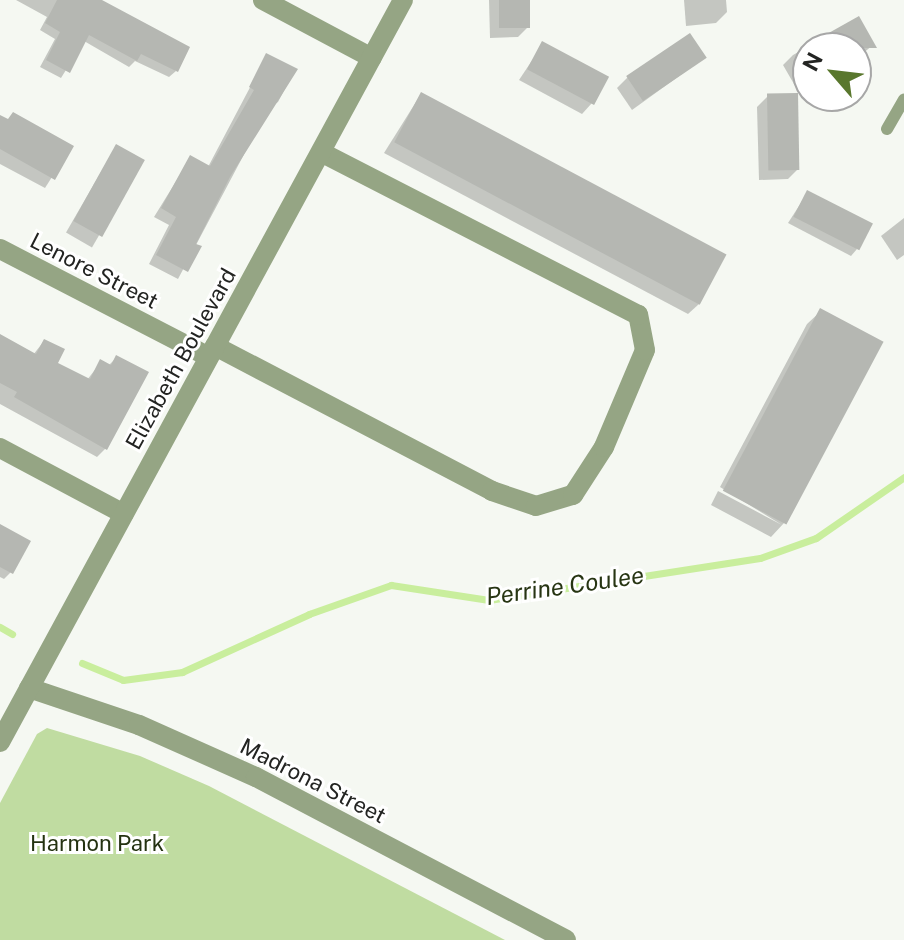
<!DOCTYPE html>
<style>
body{margin:0}
#map{position:relative;width:904px;height:940px;overflow:hidden;background:#f5f8f2;font-family:"Public Sans",sans-serif}
div>[style]{position:absolute}
.green>*{inset:0;background:#c0dca1}
.shadow>*{inset:0;background:#0003;transform-origin:0 0}
.stream>*{height:7px;margin:-3.5px;padding:0 3.5px;transform-origin:3.5px;border-radius:3.5px;background:#c9ee9d}
.building>*{inset:0;background:#b5b7b2;transform-origin:0 0}
.service>*{height:12px;margin:-6px;padding:0 6px;transform-origin:6px;border-radius:6px;background:#95a584}
.minor>*{height:20px;margin:-10px;padding:0 10px;transform-origin:10px;border-radius:10px;background:#95a584}
.tertiary>*{height:20px;margin:-10px;padding:0 10px;transform-origin:10px;border-radius:10px;background:#95a584}
span{translate:-50% -50%;white-space:nowrap;text-align:center;line-height:1.15;-webkit-text-stroke:6px #fff;paint-order:stroke}
.street-label{font-size:22px;color:#232422}
.park-label{font-size:22px;color:#243211}
.water-label{font-size:24px;color:#273513;font-style:italic}
.north{position:absolute;left:792px;top:32px;width:80px;height:80px;box-sizing:border-box;background:#fff;border:2px solid #a7a7a7;border-radius:50%;rotate:298deg;font-size:22px;font-weight:700;line-height:32px;text-align:center;color:#232422}
.north::after{content:'';display:block;margin:auto;width:28px;height:36px;background:#59772d;clip-path:polygon(50% 0,100% 100%,50% 72%,0 100%)}
</style>
<div id="map">
<div class="green">
<i style="clip-path:polygon(47px 728px,140px 756px,209px 786px,505px 940px,0 940px,0 803px,37px 734px)"></i>
</div>
<div class="shadow">
<i style="clip-path:polygon(16px 0,100px 0,176px 71px,169px 77px,135px 61px,129px 67px,84px 41px,61px 78px,40px 67px,55px 39px,40px 30px,47px 17px)"></i>
<i style="clip-path:polygon(489px 0,528px 0,529px 26px,518px 37px,490px 38px)"></i>
<i style="clip-path:polygon(684px 0,726px 0,727px 12px,716px 23px,686px 26px)"></i>
<i style="clip-path:polygon(858px 19px,873px 45px,856px 59px,856px 48px,808px 48px,808px 86px,798px 91px,783px 65px,793px 55px)"></i>
<i style="clip-path:polygon(543px 44px,592px 103px,582px 114px,519px 80px)"></i>
<i style="clip-path:polygon(267px 55px,295px 70px,278px 102px,268px 109px,178px 279px,149px 264px,169px 225px,154px 217px,191px 157px,208px 167px)"></i>
<i style="clip-path:polygon(704px 58px,632px 110px,617px 88px,628px 77px)"></i>
<i style="clip-path:polygon(421px 94px,699px 304px,688px 314px,384px 153px)"></i>
<i style="clip-path:polygon(768px 96px,798px 169px,788px 179px,759px 180px,757px 107px)"></i>
<i style="clip-path:polygon(0 117px,71px 147px,45px 188px,0 164px)"></i>
<i style="left:116px;top:146px;width:30px;height:100px;rotate:30deg"></i>
<i style="clip-path:polygon(808px 192px,857px 249px,851px 256px,788px 223px)"></i>
<i style="clip-path:polygon(904px 218px,904px 255px,897px 260px,881px 236px)"></i>
<i style="clip-path:polygon(821px 311px,880px 342px,784px 523px,771px 537px,711px 505px,718px 491px,782px 525px,720px 487px,807px 324px)"></i>
<i style="clip-path:polygon(0 336px,33px 355px,44px 341px,55px 364px,87px 380px,101px 362px,108px 366px,117px 357px,105px 449px,97px 457px,0 404px)"></i>
<i style="clip-path:polygon(0 526px,11px 572px,4px 579px,0 577px)"></i>
</div>
<div class="stream">
<i style="left:0;top:627px;width:14px;rotate:30deg"></i>
<i style="left:82px;top:663px;width:44px;rotate:22.5deg"></i>
<i style="left:123px;top:680px;width:60px;rotate:-7.7deg"></i>
<i style="left:182px;top:672px;width:140px;rotate:-24.5deg"></i>
<i style="left:309px;top:614px;width:87px;rotate:-19.5deg"></i>
<i style="left:391px;top:585px;width:99px;rotate:8.7deg"></i>
<i style="left:489px;top:600px;width:274px;rotate:-8.8deg"></i>
<i style="left:760px;top:558px;width:59px;rotate:-19.7deg"></i>
<i style="left:816px;top:538px;width:107px;rotate:-34.7deg"></i>
</div>
<div class="building">
<i style="clip-path:polygon(57px 0,102px 0,190px 47px,178px 72px,141px 54px,137px 61px,89px 35px,70px 73px,46px 60px,60px 32px,45px 23px)"></i>
<i style="left:499px;top:0;width:31px;height:28px"></i>
<i style="clip-path:polygon(859px 16px,877px 48px,802px 48px)"></i>
<i style="left:690px;top:33px;width:30px;height:77px;rotate:56deg"></i>
<i style="left:542px;top:41px;width:76px;height:32px;rotate:28deg"></i>
<i style="clip-path:polygon(266px 53px,298px 69px,230px 177px,196px 244px,202px 246px,188px 272px,156px 255px,176px 217px,161px 208px,190px 155px,210px 166px,254px 90px,249px 87px)"></i>
<i style="left:421px;top:92px;width:346px;height:57px;rotate:28deg"></i>
<i style="left:798px;top:93px;width:77px;height:31px;rotate:89deg"></i>
<i style="clip-path:polygon(13px 112px,74px 146px,55px 180px,0 149px,0 115px,8px 119px)"></i>
<i style="left:116px;top:144px;width:33px;height:88px;rotate:29deg"></i>
<i style="left:807px;top:190px;width:74px;height:30px;rotate:27deg"></i>
<i style="left:820px;top:308px;width:72px;height:207px;rotate:28deg"></i>
<i style="clip-path:polygon(0 334px,36px 354px,44px 339px,65px 349px,58px 363px,90px 379px,100px 359px,111px 365px,116px 355px,149px 372px,107px 450px,14px 397px,17px 392px,0 383px)"></i>
<i style="clip-path:polygon(0 524px,31px 541px,13px 574px,0 567px)"></i>
</div>
<div class="service">
<i style="left:887px;top:129px;width:34px;rotate:-60deg"></i>
</div>
<div class="minor">
<i style="left:0;top:249px;width:235px;rotate:27.3deg"></i>
<i style="left:215px;top:346px;width:313px;rotate:27.6deg"></i>
<i style="left:492px;top:491px;width:46px;rotate:18.8deg"></i>
<i style="left:536px;top:506px;width:39px;rotate:-17deg"></i>
<i style="left:573px;top:495px;width:57px;rotate:-57.1deg"></i>
<i style="left:604px;top:447px;width:105px;rotate:-67.1deg"></i>
<i style="left:645px;top:350px;width:36px;rotate:-101deg"></i>
<i style="left:638px;top:315px;width:356px;rotate:-152.8deg"></i>
<i style="left:0;top:448px;width:140px;rotate:28deg"></i>
</div>
<div class="tertiary">
<i style="left:263px;top:0;width:123px;rotate:28deg"></i>
<i style="left:29px;top:688px;width:116px;rotate:18.6deg"></i>
<i style="left:139px;top:725px;width:128px;rotate:24deg"></i>
<i style="left:256px;top:777px;width:350px;rotate:27.7deg"></i>
<i style="left:0;top:742px;width:844px;rotate:-61.49deg"></i>
</div>
<div class="street-label">
<span style="left:94px;top:271px;rotate:27deg">Lenore Street</span>
<span style="left:181px;top:359px;rotate:-61deg">Elizabeth Boulevard</span>
<span style="left:313px;top:781px;rotate:27deg">Madrona Street</span>
</div>
<div class="park-label">
<span style="left:97px;top:844px">Harmon Park</span>
</div>
<div class="water-label">
<span style="left:565px;top:586px;rotate:-8deg">Perrine Coulee</span>
</div>
<div class="north">N</div>
</div>
